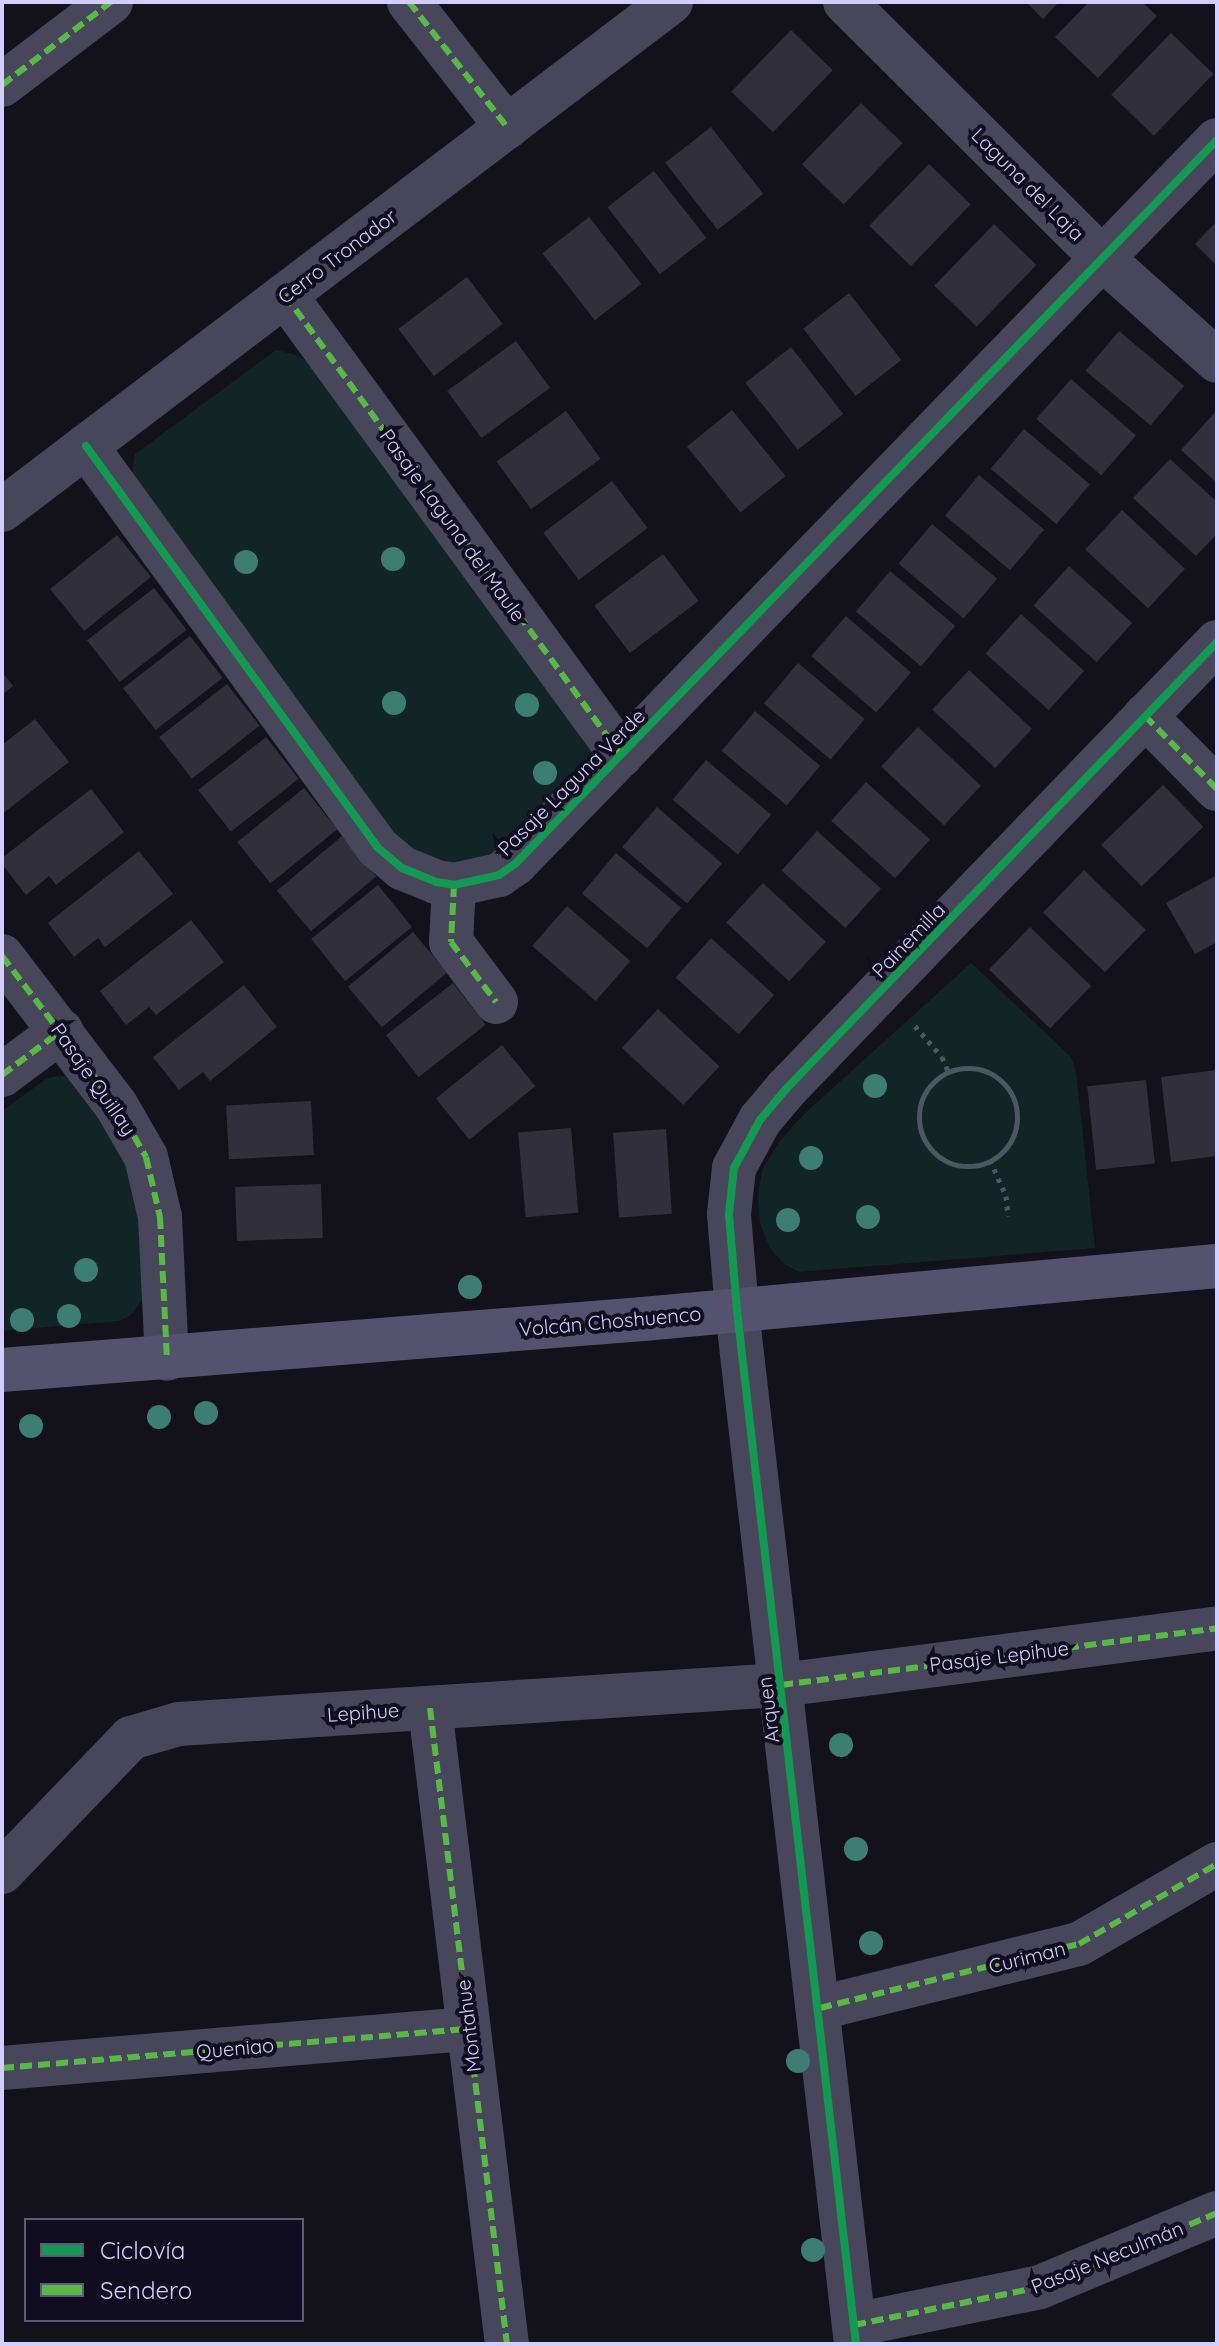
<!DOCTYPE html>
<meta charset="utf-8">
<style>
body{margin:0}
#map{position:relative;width:1219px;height:2346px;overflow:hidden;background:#13111a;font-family:Quicksand,sans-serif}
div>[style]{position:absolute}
.green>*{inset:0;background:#112525}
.building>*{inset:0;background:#312f3c;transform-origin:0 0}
.path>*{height:5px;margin-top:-2.5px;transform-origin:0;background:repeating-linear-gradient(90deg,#4b5864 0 4px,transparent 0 10px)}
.path>.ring{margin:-2.5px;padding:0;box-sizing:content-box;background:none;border:5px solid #4b5864;border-radius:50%}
.street>*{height:44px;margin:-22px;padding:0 22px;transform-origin:22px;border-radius:22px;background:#48465b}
.secondary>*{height:44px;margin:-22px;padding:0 22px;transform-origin:22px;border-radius:22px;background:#54526e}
.quiet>*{height:6px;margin-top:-3px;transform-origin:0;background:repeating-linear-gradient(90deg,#58b947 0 12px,transparent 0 18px)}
.cycleway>*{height:8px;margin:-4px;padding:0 4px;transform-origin:4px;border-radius:4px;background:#139951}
.trees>*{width:24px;height:24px;margin:-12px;border-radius:50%;background:#3c7e73}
span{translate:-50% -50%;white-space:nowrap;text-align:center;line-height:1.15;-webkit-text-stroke:8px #100d1e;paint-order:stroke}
.street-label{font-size:20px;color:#d3cdfc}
.frame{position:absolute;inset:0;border:4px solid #d3cdfc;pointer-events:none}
.legend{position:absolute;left:24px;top:2218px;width:280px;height:104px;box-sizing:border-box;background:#100d1e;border:2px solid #5e5a77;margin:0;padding:10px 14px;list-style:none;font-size:24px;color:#d3cdfc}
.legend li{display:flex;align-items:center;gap:16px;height:40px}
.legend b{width:40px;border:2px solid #5e5a77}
</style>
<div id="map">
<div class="green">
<i style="clip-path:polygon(276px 350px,296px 355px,319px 368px,592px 752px,587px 768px,499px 857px,460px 868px,408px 856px,130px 487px,135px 454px)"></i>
<i style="clip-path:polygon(971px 963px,1071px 1057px,1076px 1071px,1095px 1248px,799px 1272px,784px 1264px,770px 1248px,760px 1224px,758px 1195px,762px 1170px,778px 1143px,804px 1114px)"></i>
<i style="clip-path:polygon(57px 1076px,70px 1077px,88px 1093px,132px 1173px,148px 1292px,130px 1316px,119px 1321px,2px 1331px,2px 1111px,46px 1079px)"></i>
</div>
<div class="building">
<i style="clip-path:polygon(1026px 2px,1059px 2px,1043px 19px)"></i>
<i style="clip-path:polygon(1089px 2px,1142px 2px,1157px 16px,1098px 78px,1055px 37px)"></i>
<i style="left:791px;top:30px;width:58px;height:86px;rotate:44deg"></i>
<i style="left:1171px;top:33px;width:59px;height:86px;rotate:44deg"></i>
<i style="left:861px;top:103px;width:58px;height:85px;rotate:44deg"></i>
<i style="left:711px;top:127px;width:85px;height:58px;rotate:52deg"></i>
<i style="left:929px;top:164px;width:58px;height:86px;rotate:44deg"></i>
<i style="left:654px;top:171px;width:85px;height:59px;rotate:52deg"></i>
<i style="left:589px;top:217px;width:85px;height:59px;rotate:52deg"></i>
<i style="clip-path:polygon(1217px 221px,1217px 266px,1195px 244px)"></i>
<i style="left:994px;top:224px;width:59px;height:86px;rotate:44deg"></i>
<i style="left:467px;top:277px;width:59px;height:86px;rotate:53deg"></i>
<i style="left:849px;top:293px;width:85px;height:58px;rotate:52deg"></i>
<i style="left:1119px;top:331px;width:85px;height:52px;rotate:40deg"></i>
<i style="left:516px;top:341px;width:58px;height:85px;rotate:54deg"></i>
<i style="left:791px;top:347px;width:85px;height:58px;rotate:52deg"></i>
<i style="left:1071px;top:379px;width:86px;height:53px;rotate:41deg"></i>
<i style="left:732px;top:410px;width:85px;height:58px;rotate:51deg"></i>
<i style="clip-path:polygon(1217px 410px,1217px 483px,1181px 450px)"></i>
<i style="left:566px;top:411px;width:59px;height:86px;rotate:54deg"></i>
<i style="left:1024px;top:429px;width:86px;height:52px;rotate:40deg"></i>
<i style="clip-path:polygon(1170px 459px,1217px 502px,1217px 534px,1196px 556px,1133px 498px)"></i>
<i style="left:979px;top:475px;width:85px;height:53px;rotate:40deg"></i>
<i style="left:612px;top:481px;width:59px;height:86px;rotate:53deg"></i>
<i style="left:1122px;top:510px;width:86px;height:54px;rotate:43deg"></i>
<i style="left:932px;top:524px;width:85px;height:52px;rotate:40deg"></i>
<i style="left:117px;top:535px;width:54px;height:86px;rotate:51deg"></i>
<i style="left:663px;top:554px;width:59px;height:86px;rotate:53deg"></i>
<i style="left:1069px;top:566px;width:85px;height:53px;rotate:42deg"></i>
<i style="left:890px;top:571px;width:85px;height:53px;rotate:40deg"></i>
<i style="left:154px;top:588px;width:53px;height:85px;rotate:52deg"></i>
<i style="left:1021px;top:614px;width:85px;height:53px;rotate:42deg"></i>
<i style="left:846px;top:616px;width:86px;height:53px;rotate:41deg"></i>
<i style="left:190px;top:636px;width:53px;height:85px;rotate:52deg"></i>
<i style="left:798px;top:663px;width:87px;height:53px;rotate:40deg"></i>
<i style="left:969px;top:670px;width:86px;height:54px;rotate:43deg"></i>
<i style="clip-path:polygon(2px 672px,13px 686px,2px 695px)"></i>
<i style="left:227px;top:684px;width:53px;height:86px;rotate:52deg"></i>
<i style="left:755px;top:711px;width:85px;height:52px;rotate:40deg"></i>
<i style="clip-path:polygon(35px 719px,69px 762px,2px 814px,2px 745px)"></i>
<i style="left:918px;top:727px;width:86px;height:54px;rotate:43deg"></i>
<i style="left:266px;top:737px;width:53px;height:86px;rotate:52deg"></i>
<i style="left:706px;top:760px;width:85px;height:52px;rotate:40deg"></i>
<i style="left:866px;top:782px;width:86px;height:52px;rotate:42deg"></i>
<i style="left:1163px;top:785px;width:58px;height:86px;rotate:46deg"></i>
<i style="left:304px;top:788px;width:53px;height:86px;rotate:51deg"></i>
<i style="clip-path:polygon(91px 789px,124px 832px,56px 885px,49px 876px,26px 895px,2px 864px,2px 858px)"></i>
<i style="left:657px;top:807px;width:86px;height:53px;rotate:41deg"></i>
<i style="left:817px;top:831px;width:86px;height:53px;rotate:42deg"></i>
<i style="left:342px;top:836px;width:53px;height:85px;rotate:50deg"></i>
<i style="clip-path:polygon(139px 851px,173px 894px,105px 947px,98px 938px,74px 957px,48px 923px)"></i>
<i style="left:616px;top:853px;width:85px;height:53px;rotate:40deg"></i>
<i style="left:1084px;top:870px;width:86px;height:59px;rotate:44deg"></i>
<i style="clip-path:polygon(1217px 875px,1217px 942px,1195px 954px,1166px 903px)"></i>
<i style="left:763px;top:883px;width:86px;height:54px;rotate:43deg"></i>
<i style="left:378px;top:885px;width:54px;height:86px;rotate:51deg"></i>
<i style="left:567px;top:906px;width:84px;height:53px;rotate:41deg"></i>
<i style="clip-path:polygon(191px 920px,224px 962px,156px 1015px,149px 1007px,126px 1025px,100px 991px)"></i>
<i style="left:1030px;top:927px;width:85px;height:59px;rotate:44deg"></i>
<i style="left:413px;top:932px;width:53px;height:85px;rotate:50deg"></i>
<i style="left:711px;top:938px;width:85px;height:53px;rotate:42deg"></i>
<i style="left:453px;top:983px;width:53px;height:85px;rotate:52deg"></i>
<i style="clip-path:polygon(244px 985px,277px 1027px,210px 1081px,203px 1072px,179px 1090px,153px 1057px)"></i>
<i style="left:658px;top:1009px;width:84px;height:53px;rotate:43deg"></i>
<i style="left:502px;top:1045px;width:53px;height:85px;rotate:51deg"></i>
<i style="clip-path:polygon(1217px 1070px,1217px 1156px,1171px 1162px,1161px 1077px)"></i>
<i style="left:1146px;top:1080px;width:84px;height:59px;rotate:84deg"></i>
<i style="left:311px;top:1101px;width:54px;height:85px;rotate:87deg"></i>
<i style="left:571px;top:1128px;width:85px;height:53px;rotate:85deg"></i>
<i style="left:666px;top:1129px;width:85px;height:53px;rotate:86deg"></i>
<i style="left:321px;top:1184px;width:54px;height:86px;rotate:88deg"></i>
</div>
<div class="path">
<i style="left:915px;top:1026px;width:41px;rotate:48.9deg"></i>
<i style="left:942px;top:1057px;width:15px;rotate:67deg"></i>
<i class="ring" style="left:919px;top:1068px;width:93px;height:93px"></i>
<i style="left:990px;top:1160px;width:39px;rotate:66deg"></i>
<i style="left:1006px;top:1196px;width:20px;rotate:84deg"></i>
</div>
<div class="street">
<i style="left:409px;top:2px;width:159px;rotate:51.9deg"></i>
<i style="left:845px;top:2px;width:363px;rotate:44.9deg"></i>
<i style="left:1102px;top:258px;width:154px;rotate:41.8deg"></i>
<i style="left:2px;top:85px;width:137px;rotate:-37.3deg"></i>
<i style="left:285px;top:295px;width:570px;rotate:53.85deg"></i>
<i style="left:86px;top:446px;width:495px;rotate:54deg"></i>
<i style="left:377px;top:847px;width:33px;rotate:40deg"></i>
<i style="left:402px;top:868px;width:37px;rotate:22deg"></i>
<i style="left:436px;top:882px;width:18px;rotate:9deg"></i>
<i style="left:454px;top:885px;width:46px;rotate:-12.5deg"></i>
<i style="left:499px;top:875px;width:21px;rotate:-35deg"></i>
<i style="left:516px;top:863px;width:1007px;rotate:-45.89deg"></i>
<i style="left:2px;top:510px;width:840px;rotate:-37.21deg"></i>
<i style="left:1145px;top:716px;width:103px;rotate:45.4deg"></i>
<i style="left:454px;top:885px;width:57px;rotate:93deg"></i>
<i style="left:451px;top:942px;width:75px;rotate:53.1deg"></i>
<i style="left:2px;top:956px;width:188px;rotate:52.6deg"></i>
<i style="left:116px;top:1105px;width:60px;rotate:60deg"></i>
<i style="left:146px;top:1157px;width:62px;rotate:76.9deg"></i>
<i style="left:160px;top:1217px;width:142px;rotate:87.2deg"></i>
<i style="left:2px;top:1075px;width:74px;rotate:-36.7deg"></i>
<i style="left:430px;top:1708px;width:641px;rotate:83.1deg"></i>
<i style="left:2px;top:1872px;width:186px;rotate:-46.1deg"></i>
<i style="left:131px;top:1738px;width:50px;rotate:-16.3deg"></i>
<i style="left:179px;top:1724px;width:603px;rotate:-3.71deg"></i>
<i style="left:781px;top:1685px;width:440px;rotate:-7.4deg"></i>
<i style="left:820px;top:2008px;width:267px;rotate:-13.9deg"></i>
<i style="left:1079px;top:1944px;width:160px;rotate:-30.1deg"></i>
<i style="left:2px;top:2068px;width:468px;rotate:-4.8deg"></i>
<i style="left:854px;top:2325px;width:190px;rotate:-11.5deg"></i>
<i style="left:1040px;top:2287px;width:192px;rotate:-22.7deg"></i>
<i style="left:856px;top:2344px;width:1041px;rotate:-96.57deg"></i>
<i style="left:737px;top:1310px;width:96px;rotate:-94.8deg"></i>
<i style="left:729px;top:1214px;width:46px;rotate:-83.8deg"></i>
<i style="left:734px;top:1168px;width:55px;rotate:-61.6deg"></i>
<i style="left:760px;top:1120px;width:40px;rotate:-50deg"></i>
<i style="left:786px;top:1089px;width:621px;rotate:-46.04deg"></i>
</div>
<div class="secondary">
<i style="left:2px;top:1370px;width:643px;rotate:-4.55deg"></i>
<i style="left:643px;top:1319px;width:576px;rotate:-5.28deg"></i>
</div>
<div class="quiet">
<i style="left:409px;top:2px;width:159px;rotate:51.9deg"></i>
<i style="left:2px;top:85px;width:137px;rotate:-37.3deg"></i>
<i style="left:285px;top:295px;width:570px;rotate:53.85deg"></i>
<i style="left:1145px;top:716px;width:103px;rotate:45.4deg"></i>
<i style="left:454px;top:885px;width:57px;rotate:93deg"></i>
<i style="left:451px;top:942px;width:75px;rotate:53.1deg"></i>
<i style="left:2px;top:956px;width:188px;rotate:52.6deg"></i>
<i style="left:116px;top:1105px;width:60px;rotate:60deg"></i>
<i style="left:146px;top:1157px;width:62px;rotate:76.9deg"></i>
<i style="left:160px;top:1217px;width:142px;rotate:87.2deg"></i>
<i style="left:2px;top:1075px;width:74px;rotate:-36.7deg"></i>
<i style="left:781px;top:1685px;width:440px;rotate:-7.4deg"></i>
<i style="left:430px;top:1708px;width:641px;rotate:83.1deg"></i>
<i style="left:820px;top:2008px;width:267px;rotate:-13.9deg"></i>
<i style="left:1079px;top:1944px;width:160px;rotate:-30.1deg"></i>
<i style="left:2px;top:2068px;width:468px;rotate:-4.8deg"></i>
<i style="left:854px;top:2325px;width:190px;rotate:-11.5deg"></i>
<i style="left:1040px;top:2287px;width:192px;rotate:-22.7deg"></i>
</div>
<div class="cycleway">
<i style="left:86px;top:446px;width:495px;rotate:54deg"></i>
<i style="left:377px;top:847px;width:33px;rotate:40deg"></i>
<i style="left:402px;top:868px;width:37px;rotate:22deg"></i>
<i style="left:436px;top:882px;width:18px;rotate:9deg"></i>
<i style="left:454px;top:885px;width:46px;rotate:-12.5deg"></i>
<i style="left:499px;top:875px;width:21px;rotate:-35deg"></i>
<i style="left:516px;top:863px;width:1007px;rotate:-45.89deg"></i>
<i style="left:856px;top:2344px;width:1041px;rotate:-96.57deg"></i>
<i style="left:737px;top:1310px;width:96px;rotate:-94.8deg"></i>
<i style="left:729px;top:1214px;width:46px;rotate:-83.8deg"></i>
<i style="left:734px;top:1168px;width:55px;rotate:-61.6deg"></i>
<i style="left:760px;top:1120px;width:40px;rotate:-50deg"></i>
<i style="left:786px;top:1089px;width:621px;rotate:-46.04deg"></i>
</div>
<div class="trees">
<i style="left:393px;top:559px"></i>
<i style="left:246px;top:562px"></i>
<i style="left:394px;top:703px"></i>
<i style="left:527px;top:705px"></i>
<i style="left:545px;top:773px"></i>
<i style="left:875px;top:1086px"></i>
<i style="left:811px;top:1158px"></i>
<i style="left:868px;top:1217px"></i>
<i style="left:788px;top:1220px"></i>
<i style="left:86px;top:1270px"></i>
<i style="left:470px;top:1287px"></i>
<i style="left:69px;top:1316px"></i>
<i style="left:22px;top:1320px"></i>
<i style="left:206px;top:1413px"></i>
<i style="left:159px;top:1417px"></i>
<i style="left:31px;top:1426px"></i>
<i style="left:841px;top:1745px"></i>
<i style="left:856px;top:1849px"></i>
<i style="left:871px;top:1943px"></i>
<i style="left:798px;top:2061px"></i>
<i style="left:813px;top:2250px"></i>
</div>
<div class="street-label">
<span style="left:1028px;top:184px;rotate:45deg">Laguna del Laja</span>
<span style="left:337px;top:256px;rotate:-37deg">Cerro Tronador</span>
<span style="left:453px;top:525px;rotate:54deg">Pasaje Laguna del Maule</span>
<span style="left:571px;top:782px;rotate:-45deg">Pasaje Laguna Verde</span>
<span style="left:908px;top:940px;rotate:-46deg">Painemilla</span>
<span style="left:94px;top:1079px;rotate:55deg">Pasaje Quillay</span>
<span style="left:610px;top:1321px;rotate:-5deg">Volcán Choshuenco</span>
<span style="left:999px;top:1656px;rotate:-7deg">Pasaje Lepihue</span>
<span style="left:768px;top:1710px;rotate:-97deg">Arquen</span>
<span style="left:363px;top:1712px;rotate:-4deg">Lepihue</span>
<span style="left:1027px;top:1957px;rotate:-14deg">Curiman</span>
<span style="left:468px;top:2026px;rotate:-97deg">Montahue</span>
<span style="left:235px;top:2048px;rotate:-5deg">Queniao</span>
<span style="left:1107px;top:2257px;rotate:-22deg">Pasaje Neculmán</span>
</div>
<div class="frame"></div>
<ul class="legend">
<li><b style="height:10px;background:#139951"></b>Ciclovía</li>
<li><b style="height:10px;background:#58b947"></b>Sendero</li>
</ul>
</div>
